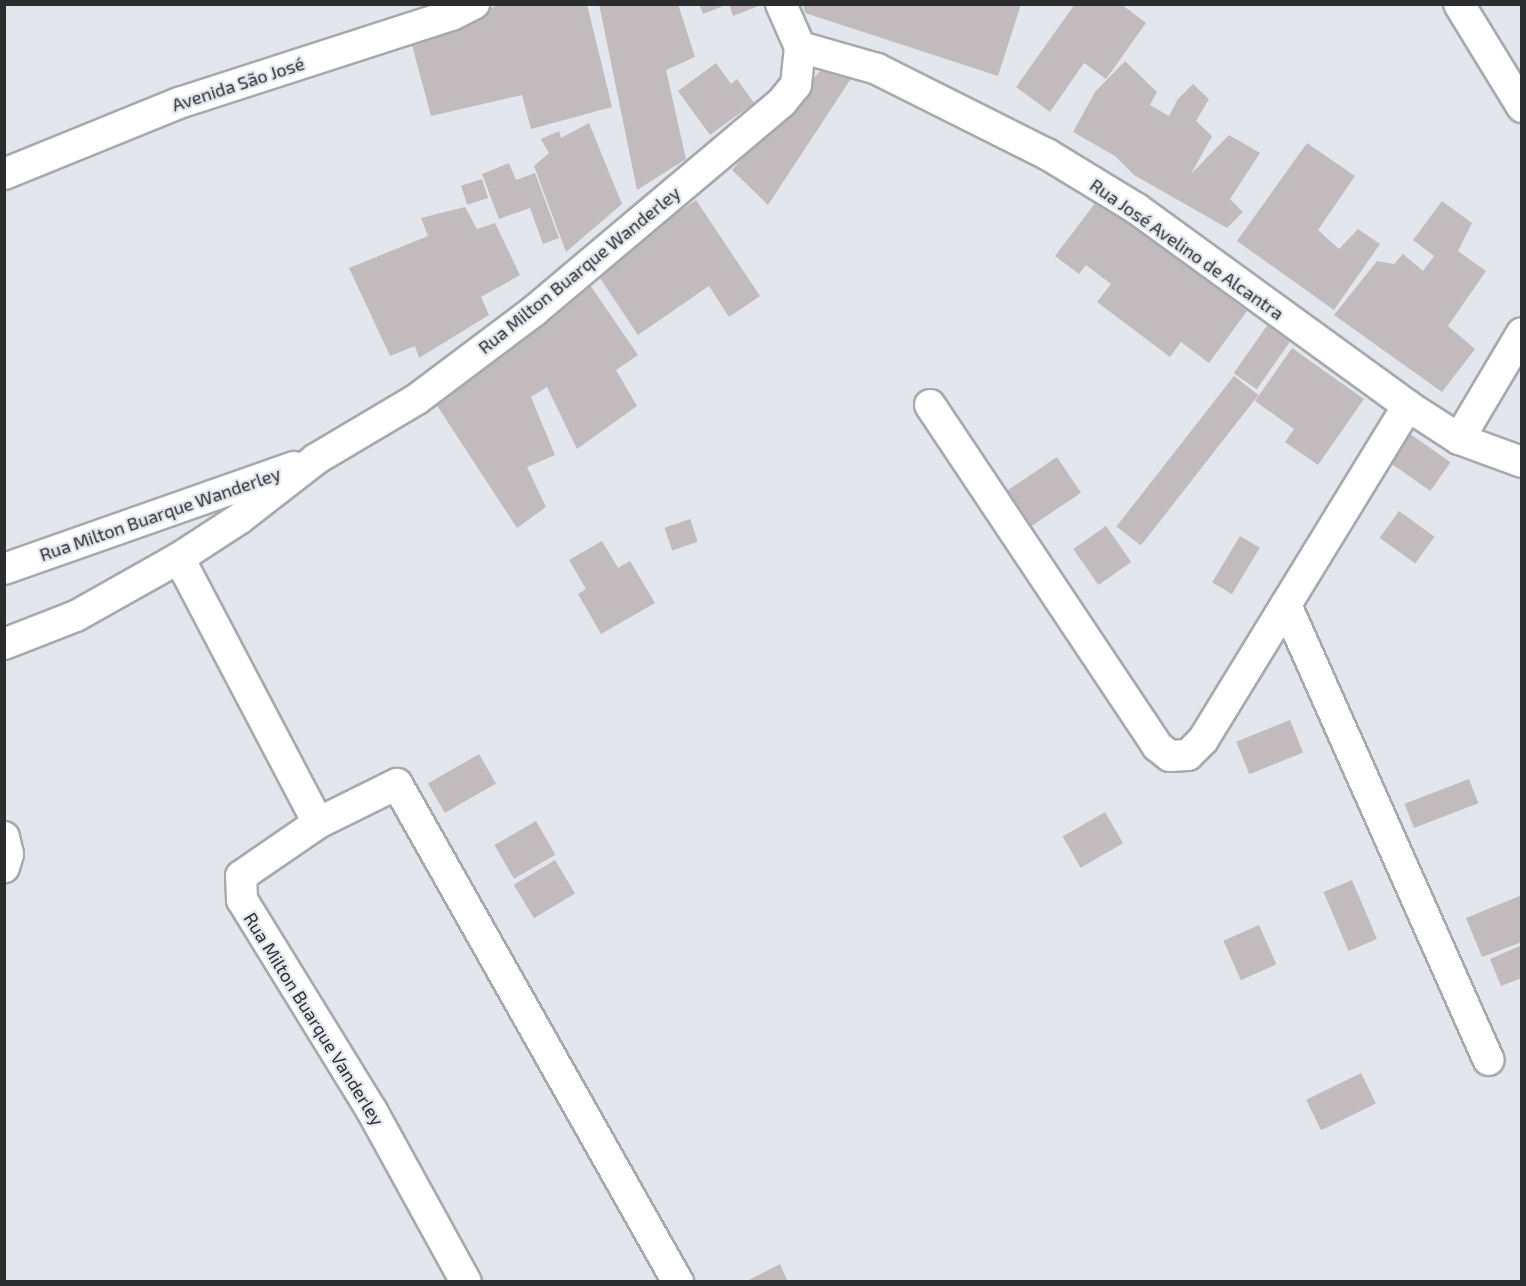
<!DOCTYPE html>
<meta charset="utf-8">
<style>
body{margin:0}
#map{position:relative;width:1526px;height:1286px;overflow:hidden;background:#e3e7ed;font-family:"Exo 2",sans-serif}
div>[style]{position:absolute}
.building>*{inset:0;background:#c2bbbd;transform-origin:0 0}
.roads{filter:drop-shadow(2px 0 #a6aaaf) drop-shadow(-2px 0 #a6aaaf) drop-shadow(0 2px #a6aaaf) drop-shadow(0 -2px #a6aaaf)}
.minor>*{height:30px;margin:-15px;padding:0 15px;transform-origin:15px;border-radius:15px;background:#fff}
span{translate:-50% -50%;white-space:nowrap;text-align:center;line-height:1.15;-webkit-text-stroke:4.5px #e3e7ed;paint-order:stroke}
.street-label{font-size:18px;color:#2b2c2e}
.frame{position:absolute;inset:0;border:6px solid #2b2c2e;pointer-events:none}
</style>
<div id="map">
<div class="building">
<i style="clip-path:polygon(503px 4px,587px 4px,612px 107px,531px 129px,522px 95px,431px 116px,409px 34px)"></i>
<i style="clip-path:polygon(599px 4px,678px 4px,695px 57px,666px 70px,686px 159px,637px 190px)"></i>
<i style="clip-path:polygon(699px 4px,726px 4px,726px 5px,703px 14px)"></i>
<i style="clip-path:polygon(729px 4px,761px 4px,761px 5px,733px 16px)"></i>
<i style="clip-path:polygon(803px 4px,1021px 4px,998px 76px,805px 13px)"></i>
<i style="clip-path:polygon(1075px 4px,1121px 4px,1146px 23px,1106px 79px,1084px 63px,1050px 112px,1016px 87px)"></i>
<i style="clip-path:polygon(836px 53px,858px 68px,768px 205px,732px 170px)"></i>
<i style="clip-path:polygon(1125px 61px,1157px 92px,1150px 105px,1169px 116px,1178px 99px,1193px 84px,1209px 99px,1196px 121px,1212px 136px,1191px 174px,1229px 135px,1260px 153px,1230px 199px,1243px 212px,1227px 228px,1134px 175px,1115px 156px,1073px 132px,1095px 92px)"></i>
<i style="clip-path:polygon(716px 63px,731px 84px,737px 79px,754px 103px,710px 135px,678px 91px)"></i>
<i style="clip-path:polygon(589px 123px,622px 204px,566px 252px,534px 166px,549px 153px,541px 139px,559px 131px,561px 138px)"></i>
<i style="clip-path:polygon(1307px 143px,1355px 176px,1318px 230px,1339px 249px,1358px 229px,1380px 244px,1334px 310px,1237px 241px)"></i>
<i style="clip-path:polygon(509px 163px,516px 180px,535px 173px,559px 238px,543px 244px,530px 208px,499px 219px,482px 174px)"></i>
<i style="left:482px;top:179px;width:20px;height:22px;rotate:72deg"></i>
<i style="clip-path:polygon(1099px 198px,1247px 311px,1209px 363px,1181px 342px,1170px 357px,1097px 302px,1111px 284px,1086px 265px,1079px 274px,1055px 256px)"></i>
<i style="clip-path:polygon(696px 200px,760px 296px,729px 317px,709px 286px,638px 335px,594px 269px)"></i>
<i style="clip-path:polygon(1442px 201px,1472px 223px,1458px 251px,1486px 271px,1448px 326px,1475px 349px,1442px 392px,1334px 315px,1377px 261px,1394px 264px,1403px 254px,1423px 271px,1434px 256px,1413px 240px)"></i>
<i style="clip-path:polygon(465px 207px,477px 229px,495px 223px,520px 275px,481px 297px,489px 315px,419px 358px,415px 346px,390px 356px,349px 268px,428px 236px,421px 218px)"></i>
<i style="clip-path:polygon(588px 282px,638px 355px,616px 370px,637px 406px,577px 449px,547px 387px,531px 397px,555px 455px,527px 467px,546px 507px,517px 528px,432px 398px)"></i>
<i style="left:1271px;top:320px;width:28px;height:65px;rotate:35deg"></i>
<i style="clip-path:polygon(1292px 348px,1364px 399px,1318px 465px,1285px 442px,1294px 429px,1255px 401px)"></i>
<i style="left:1234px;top:376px;width:31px;height:191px;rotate:38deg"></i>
<i style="left:1403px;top:429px;width:58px;height:35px;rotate:35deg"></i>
<i style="left:1057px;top:457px;width:43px;height:65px;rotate:56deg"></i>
<i style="left:1399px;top:511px;width:44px;height:33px;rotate:36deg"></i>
<i style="left:690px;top:519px;width:24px;height:27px;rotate:71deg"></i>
<i style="left:1106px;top:526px;width:44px;height:40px;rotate:55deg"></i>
<i style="left:1240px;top:536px;width:23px;height:54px;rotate:31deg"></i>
<i style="clip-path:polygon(602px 541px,618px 568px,630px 561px,655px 603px,601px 634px,578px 594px,586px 589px,569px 560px)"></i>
<i style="left:1290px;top:720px;width:35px;height:58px;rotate:68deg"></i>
<i style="left:479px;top:754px;width:34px;height:59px;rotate:60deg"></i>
<i style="left:1469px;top:779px;width:26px;height:69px;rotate:69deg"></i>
<i style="left:1105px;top:812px;width:36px;height:49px;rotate:60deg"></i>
<i style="left:536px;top:821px;width:39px;height:48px;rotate:60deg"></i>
<i style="left:555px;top:860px;width:39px;height:48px;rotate:59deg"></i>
<i style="left:1352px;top:880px;width:64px;height:31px;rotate:67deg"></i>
<i style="clip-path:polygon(1522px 895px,1522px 942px,1482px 957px,1466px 918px)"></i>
<i style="left:1259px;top:925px;width:43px;height:39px;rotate:66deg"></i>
<i style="clip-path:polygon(1522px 945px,1522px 978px,1501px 986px,1490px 959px)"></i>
<i style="left:1361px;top:1073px;width:34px;height:61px;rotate:64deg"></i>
<i style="clip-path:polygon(780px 1264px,788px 1282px,745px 1282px)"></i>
</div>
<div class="roads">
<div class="minor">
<i style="left:781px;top:4px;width:47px;rotate:66.2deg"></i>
<i style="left:1459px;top:4px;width:121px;rotate:58.5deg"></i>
<i style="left:800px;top:47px;width:80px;rotate:15.9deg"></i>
<i style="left:877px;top:69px;width:190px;rotate:26.6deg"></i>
<i style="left:1047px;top:154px;width:105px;rotate:31.4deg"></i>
<i style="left:1137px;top:209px;width:335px;rotate:36deg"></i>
<i style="left:1408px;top:406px;width:61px;rotate:32.9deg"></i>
<i style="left:1459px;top:439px;width:67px;rotate:20.1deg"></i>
<i style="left:4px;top:174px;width:189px;rotate:-22.1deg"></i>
<i style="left:179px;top:103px;width:287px;rotate:-17.9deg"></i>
<i style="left:452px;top:15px;width:25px;rotate:-27deg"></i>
<i style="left:930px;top:405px;width:410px;rotate:56.3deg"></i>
<i style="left:1157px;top:746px;width:16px;rotate:38deg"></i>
<i style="left:1170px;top:756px;width:18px;rotate:-3deg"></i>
<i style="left:1188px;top:755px;width:21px;rotate:-45deg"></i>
<i style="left:1203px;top:740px;width:392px;rotate:-58.5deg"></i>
<i style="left:1459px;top:439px;width:123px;rotate:-59.3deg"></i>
<i style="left:179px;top:558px;width:299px;rotate:62.3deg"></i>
<i style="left:4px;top:569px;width:307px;rotate:-19.4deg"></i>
<i style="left:1286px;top:605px;width:498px;rotate:66deg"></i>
<i style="left:4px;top:644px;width:77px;rotate:-21.3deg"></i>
<i style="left:76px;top:616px;width:118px;rotate:-29.4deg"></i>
<i style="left:179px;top:558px;width:72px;rotate:-33deg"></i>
<i style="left:239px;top:519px;width:98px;rotate:-37.9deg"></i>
<i style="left:316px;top:459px;width:117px;rotate:-30.7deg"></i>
<i style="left:417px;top:399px;width:146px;rotate:-36.9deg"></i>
<i style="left:534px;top:311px;width:324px;rotate:-40.1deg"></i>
<i style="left:782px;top:102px;width:22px;rotate:-51deg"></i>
<i style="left:796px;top:85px;width:38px;rotate:-84deg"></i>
<i style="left:4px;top:837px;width:17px;rotate:77deg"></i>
<i style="left:8px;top:854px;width:14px;rotate:107deg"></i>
<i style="left:466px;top:1282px;width:195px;rotate:-118.8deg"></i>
<i style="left:372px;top:1111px;width:248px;rotate:-121.6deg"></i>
<i style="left:242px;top:900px;width:24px;rotate:-92deg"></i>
<i style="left:241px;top:876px;width:93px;rotate:-34.5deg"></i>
<i style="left:318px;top:823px;width:88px;rotate:-26.3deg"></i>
<i style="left:397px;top:784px;width:572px;rotate:60.57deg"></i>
</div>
</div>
<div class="street-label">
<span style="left:238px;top:84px;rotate:-18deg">Avenida São José</span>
<span style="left:1187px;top:249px;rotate:35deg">Rua José Avelino de Alcantra</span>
<span style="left:579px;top:270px;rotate:-39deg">Rua Milton Buarque Wanderley</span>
<span style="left:160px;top:514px;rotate:-19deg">Rua Milton Buarque Wanderley</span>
<span style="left:314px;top:1019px;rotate:58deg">Rua Milton Buarque Vanderley</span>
</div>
<div class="frame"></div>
</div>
